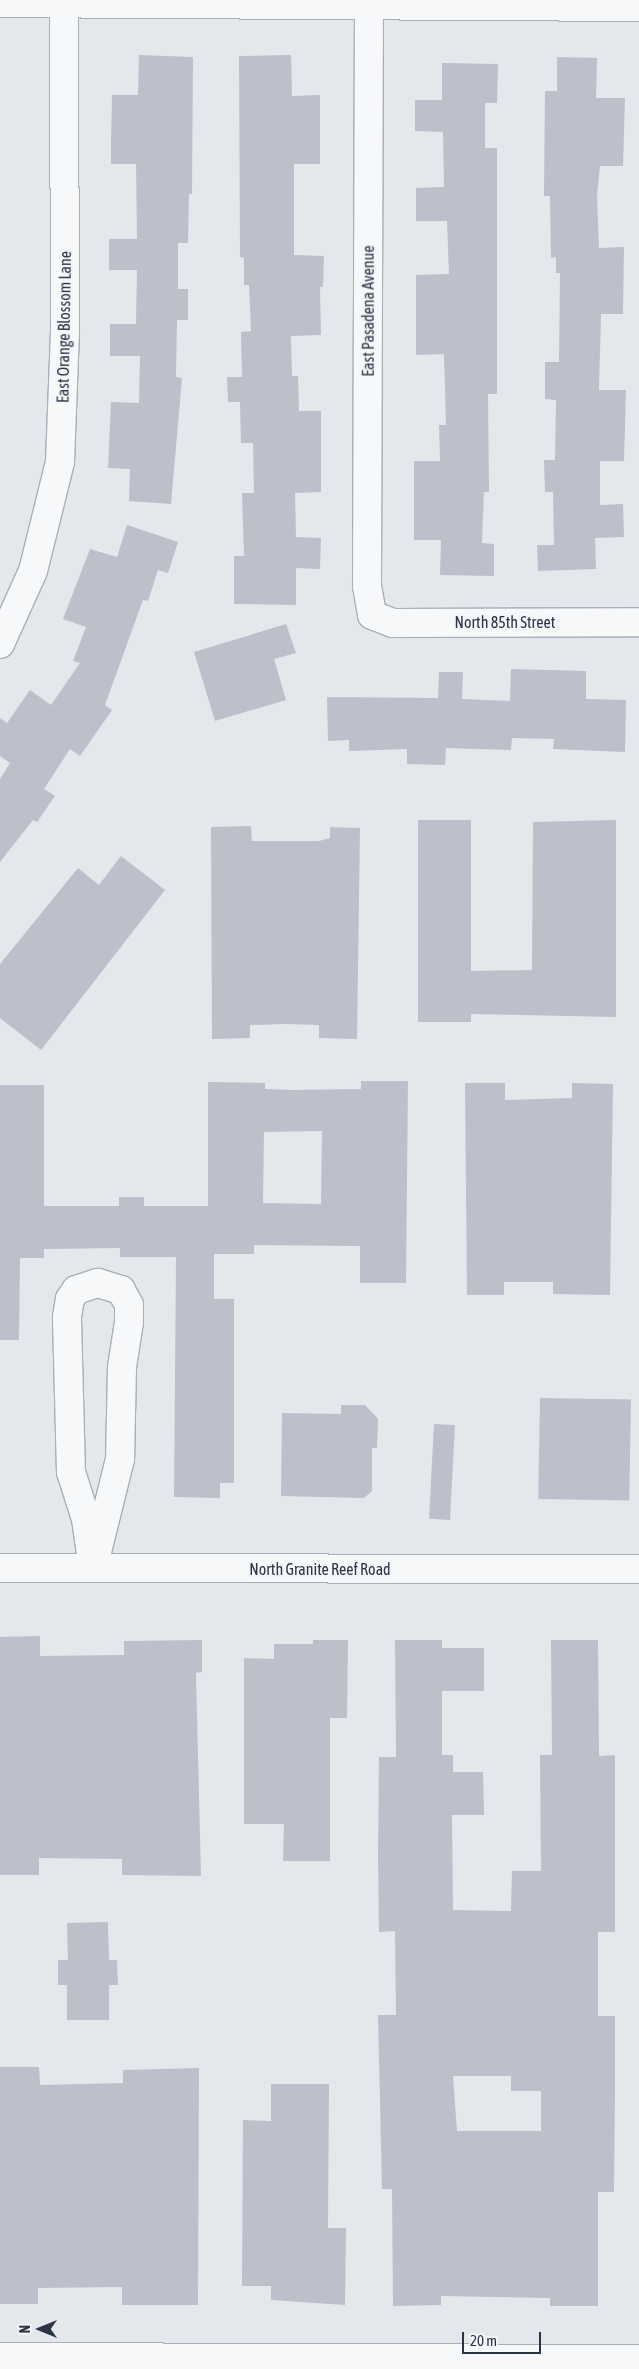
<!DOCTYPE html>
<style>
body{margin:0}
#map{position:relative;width:639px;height:2369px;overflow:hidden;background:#e4e7ec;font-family:"Asap Condensed",sans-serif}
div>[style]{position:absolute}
.building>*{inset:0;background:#bbc0ca;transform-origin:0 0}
.roads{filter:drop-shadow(1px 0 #a9aeb7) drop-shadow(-1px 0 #a9aeb7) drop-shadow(0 1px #a9aeb7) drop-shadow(0 -1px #a9aeb7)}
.minor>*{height:28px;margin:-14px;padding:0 14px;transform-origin:14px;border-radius:14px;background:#f7f8fa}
span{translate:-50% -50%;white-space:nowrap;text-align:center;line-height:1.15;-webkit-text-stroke:4.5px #f4f6f9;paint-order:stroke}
.street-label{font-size:16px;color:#2b3445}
.north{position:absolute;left:15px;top:2304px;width:50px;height:50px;-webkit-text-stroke:4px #f4f6f9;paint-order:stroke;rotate:270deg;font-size:14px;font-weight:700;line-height:20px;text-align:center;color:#2b3445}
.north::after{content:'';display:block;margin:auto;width:18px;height:22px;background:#2b3445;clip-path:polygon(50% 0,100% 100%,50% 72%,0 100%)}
.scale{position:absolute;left:462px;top:2332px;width:79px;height:22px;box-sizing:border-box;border:2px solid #2b3445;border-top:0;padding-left:6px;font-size:15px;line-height:18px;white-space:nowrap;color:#2b3445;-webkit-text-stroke:4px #f4f6f9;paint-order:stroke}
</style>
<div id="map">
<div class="building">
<i style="clip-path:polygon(139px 55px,193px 57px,192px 194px,189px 194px,188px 243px,178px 243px,178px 289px,188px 289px,188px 320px,177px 320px,176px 377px,182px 378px,171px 504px,129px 501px,130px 469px,108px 468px,111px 402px,139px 403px,140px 356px,110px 356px,110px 324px,136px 324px,137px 270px,109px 270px,109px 239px,137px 239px,136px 164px,111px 164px,111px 141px,112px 95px,138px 95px)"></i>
<i style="clip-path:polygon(291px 55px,292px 96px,320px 95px,320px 164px,294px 164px,294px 255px,324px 256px,323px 287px,320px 287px,321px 335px,291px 336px,292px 376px,298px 376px,299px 411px,321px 411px,321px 492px,295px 493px,296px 537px,321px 538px,320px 569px,296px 568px,296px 605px,234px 604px,234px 556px,244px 556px,242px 493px,254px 493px,253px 443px,241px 443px,240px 402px,228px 402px,227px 377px,242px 377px,241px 332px,251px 331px,249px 285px,244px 285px,244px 258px,240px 257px,239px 56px)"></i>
<i style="clip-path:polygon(557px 57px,597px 58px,596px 98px,625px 98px,623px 166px,600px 166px,597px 196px,599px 248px,624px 247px,623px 314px,601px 314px,599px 390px,626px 390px,624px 461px,600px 461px,600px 505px,623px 504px,624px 537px,595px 538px,596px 569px,538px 571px,537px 545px,554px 545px,553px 492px,545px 492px,544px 460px,555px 460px,556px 400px,545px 399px,545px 362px,559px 362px,560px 273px,556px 273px,556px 257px,551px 258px,550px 196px,544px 196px,545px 91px,557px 91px)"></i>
<i style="clip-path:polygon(442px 63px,498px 64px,497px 103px,485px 103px,485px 148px,497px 148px,497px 394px,488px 394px,489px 492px,484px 492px,482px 543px,494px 544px,494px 576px,440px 575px,441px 540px,414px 540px,414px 461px,440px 461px,439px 425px,446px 425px,444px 354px,416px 355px,416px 275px,449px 274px,447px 221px,416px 221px,416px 188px,444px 187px,443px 132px,415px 131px,415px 100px,442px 100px)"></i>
<i style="clip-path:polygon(127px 525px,178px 542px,168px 573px,158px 570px,148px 601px,143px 600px,105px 705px,112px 710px,80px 756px,70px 749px,44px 789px,55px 796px,37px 822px,33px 820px,0 862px,0 779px,10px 763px,0 756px,0 718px,7px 723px,30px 690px,51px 705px,80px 663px,73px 661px,86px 627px,63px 619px,90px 549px,117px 557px)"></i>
<i style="clip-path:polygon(286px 624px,296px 653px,274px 659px,286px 700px,215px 721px,194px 652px)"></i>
<i style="clip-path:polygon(511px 669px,586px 671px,586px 699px,626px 700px,625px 752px,553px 749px,554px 739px,512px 738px,511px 750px,446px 748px,445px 765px,407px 764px,407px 749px,349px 751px,349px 740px,328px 741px,327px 697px,438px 698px,439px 672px,463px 672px,462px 699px,510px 701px)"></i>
<i style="clip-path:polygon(418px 820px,471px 820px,471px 971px,532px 970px,533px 822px,616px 820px,616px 1017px,471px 1014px,471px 1022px,418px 1022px)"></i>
<i style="clip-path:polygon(251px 826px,252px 841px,319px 841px,330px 838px,330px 827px,360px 828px,357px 1039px,319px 1038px,319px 1025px,285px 1024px,250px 1025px,250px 1038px,212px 1039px,211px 827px)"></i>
<i style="clip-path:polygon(121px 856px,165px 890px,41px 1050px,0 1018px,0 964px,78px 868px,99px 885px)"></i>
<i style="clip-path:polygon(evenodd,361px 1081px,408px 1081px,406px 1283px,360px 1283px,360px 1246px,254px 1245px,254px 1254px,214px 1254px,214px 1299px,234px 1299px,234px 1483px,220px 1483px,220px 1498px,174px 1497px,176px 1257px,120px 1257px,120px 1248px,44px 1249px,44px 1258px,20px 1258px,19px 1340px,0 1340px,0 1085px,44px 1085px,44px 1206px,119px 1206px,119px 1197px,144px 1197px,144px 1206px,208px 1206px,208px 1082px,265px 1083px,265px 1089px,292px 1090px,361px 1089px,361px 1081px,322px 1131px,321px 1204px,263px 1203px,264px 1132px,322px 1131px)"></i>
<i style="clip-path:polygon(465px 1083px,505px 1083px,505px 1100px,572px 1098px,572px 1083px,613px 1084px,610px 1295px,553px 1294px,553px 1282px,504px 1282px,504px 1295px,467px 1295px)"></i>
<i style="left:540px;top:1398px;width:91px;height:101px;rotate:1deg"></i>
<i style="clip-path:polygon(341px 1405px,365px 1405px,378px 1419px,377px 1448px,372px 1448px,372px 1491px,364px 1498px,281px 1496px,282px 1413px,341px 1414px)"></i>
<i style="left:434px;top:1424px;width:21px;height:95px;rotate:3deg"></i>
<i style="clip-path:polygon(40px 1636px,40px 1656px,124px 1655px,124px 1641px,202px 1640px,202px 1672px,196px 1673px,201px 1876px,122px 1875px,122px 1859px,39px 1858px,39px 1875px,0 1875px,0 1637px)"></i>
<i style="clip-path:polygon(313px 1640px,348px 1640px,347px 1718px,330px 1718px,330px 1861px,283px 1861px,284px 1824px,244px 1824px,244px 1658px,274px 1659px,274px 1644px,313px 1644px)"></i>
<i style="clip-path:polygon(evenodd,395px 1640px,442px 1640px,442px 1648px,484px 1648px,484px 1691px,442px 1691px,442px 1755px,453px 1755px,453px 1772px,483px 1772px,484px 1815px,452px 1815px,453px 1910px,511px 1911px,512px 1871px,541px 1871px,540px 1755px,552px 1755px,551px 1640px,598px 1640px,599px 1756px,615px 1755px,615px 1932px,598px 1932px,598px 2016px,615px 2016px,615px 2094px,614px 2192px,598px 2192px,598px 2306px,550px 2306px,550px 2298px,441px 2296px,441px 2305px,393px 2306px,392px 2189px,382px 2189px,378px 2015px,396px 2015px,395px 1931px,379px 1932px,378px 1854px,379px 1757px,396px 1757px,395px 1640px,453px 2076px,511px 2076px,511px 2091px,541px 2091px,541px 2131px,457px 2131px,453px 2076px)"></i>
<i style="clip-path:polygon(108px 1922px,109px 1960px,117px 1960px,118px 1985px,109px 1985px,109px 2020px,67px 2020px,67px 1985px,58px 1985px,58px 1960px,68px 1960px,67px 1923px)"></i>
<i style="clip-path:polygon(0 2067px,39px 2067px,40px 2085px,123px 2083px,123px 2070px,199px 2068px,198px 2305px,122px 2305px,122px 2287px,38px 2288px,38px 2304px,0 2304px)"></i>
<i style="clip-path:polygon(271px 2084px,329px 2084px,328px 2228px,346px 2228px,345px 2305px,271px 2300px,271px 2286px,242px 2286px,243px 2120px,271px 2121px)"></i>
</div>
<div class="roads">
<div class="minor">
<i style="left:0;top:3px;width:639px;rotate:0.36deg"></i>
<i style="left:369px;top:6px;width:580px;rotate:90.2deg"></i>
<i style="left:367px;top:586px;width:29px;rotate:80deg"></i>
<i style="left:372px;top:615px;width:22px;rotate:21deg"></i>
<i style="left:393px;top:623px;width:246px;rotate:-0.2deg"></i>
<i style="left:0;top:644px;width:80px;rotate:-65.7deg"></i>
<i style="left:33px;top:571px;width:112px;rotate:-76.1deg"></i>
<i style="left:60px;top:462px;width:132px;rotate:-87.8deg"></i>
<i style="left:65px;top:330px;width:330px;rotate:-90.2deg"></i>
<i style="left:98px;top:1283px;width:24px;rotate:17deg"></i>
<i style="left:121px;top:1290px;width:17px;rotate:62deg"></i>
<i style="left:129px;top:1305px;width:17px;rotate:90deg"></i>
<i style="left:129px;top:1322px;width:46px;rotate:98.8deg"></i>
<i style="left:122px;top:1367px;width:92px;rotate:91.2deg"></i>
<i style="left:120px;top:1459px;width:112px;rotate:103.9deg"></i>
<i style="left:93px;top:1568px;width:49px;rotate:-98.1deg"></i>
<i style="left:86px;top:1519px;width:49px;rotate:-107.7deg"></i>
<i style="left:71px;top:1472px;width:155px;rotate:-91.5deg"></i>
<i style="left:67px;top:1317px;width:18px;rotate:-81deg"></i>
<i style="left:70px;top:1299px;width:11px;rotate:-56deg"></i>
<i style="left:76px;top:1290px;width:23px;rotate:-18deg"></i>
<i style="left:0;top:1568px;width:639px;rotate:0.09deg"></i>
<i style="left:0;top:2357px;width:639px;rotate:0.18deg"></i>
</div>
</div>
<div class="street-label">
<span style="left:368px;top:311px;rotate:-90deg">East Pasadena Avenue</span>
<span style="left:64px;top:327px;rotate:-89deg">East Orange Blossom Lane</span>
<span style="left:505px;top:622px">North 85th Street</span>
<span style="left:320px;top:1569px">North Granite Reef Road</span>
</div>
<div class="north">N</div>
<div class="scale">20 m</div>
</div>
